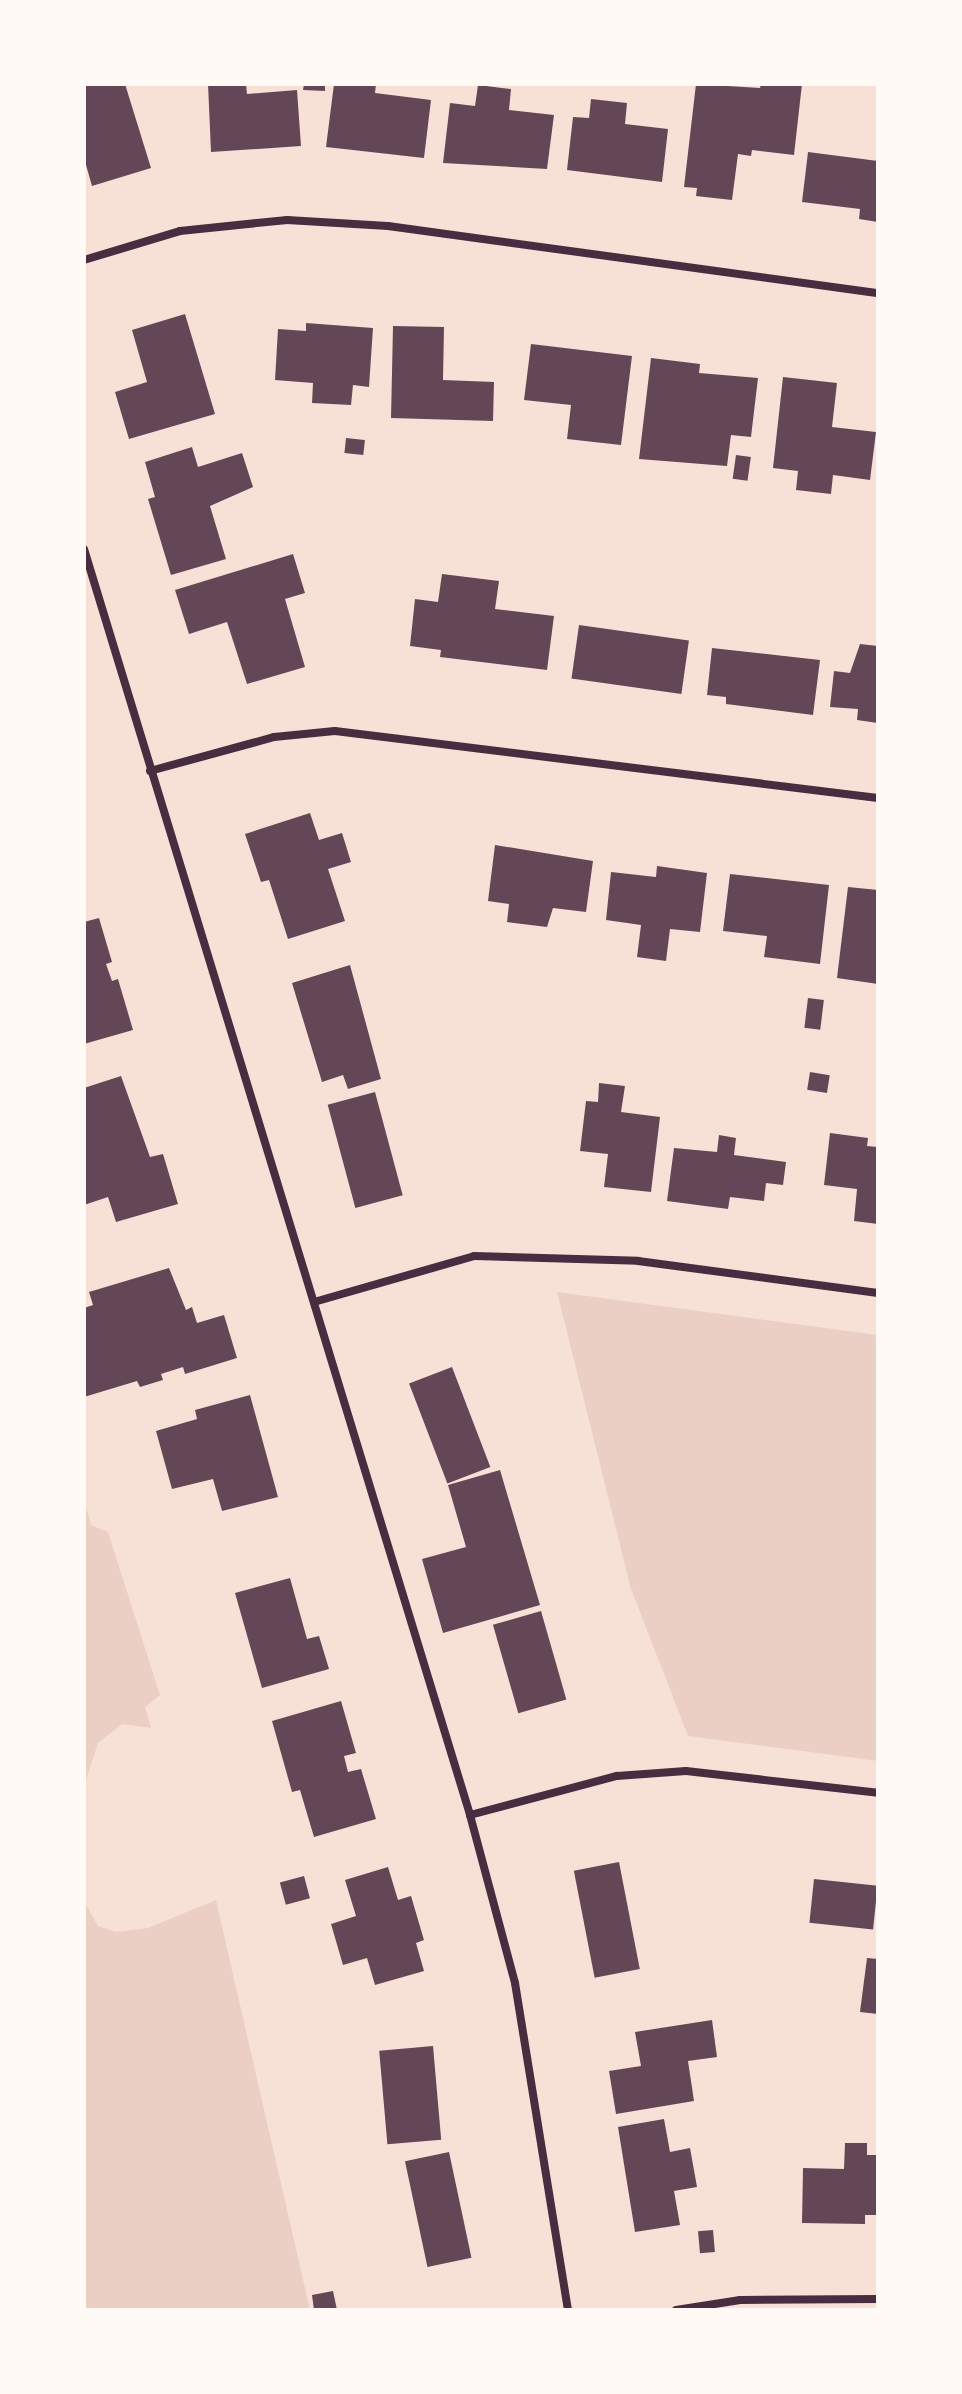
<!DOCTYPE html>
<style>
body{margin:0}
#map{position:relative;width:962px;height:2394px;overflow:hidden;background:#f7e1d7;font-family:"DejaVu Sans",sans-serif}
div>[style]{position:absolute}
.green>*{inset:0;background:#ebcfc5}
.building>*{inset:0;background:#644757;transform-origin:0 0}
.minor>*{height:8px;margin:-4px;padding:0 4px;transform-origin:4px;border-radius:4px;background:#4a2c40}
span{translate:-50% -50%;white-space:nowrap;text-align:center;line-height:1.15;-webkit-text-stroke:8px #fffaf5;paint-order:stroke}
.frame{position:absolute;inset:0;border:86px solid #fffaf5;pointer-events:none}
</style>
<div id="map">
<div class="green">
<i style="clip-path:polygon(557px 1292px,878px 1335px,878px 1761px,688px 1736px,631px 1589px)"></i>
<i style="clip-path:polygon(84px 1500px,91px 1525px,108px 1532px,160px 1695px,145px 1707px,151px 1728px,122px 1724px,98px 1743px,84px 1786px)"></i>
<i style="clip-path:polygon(216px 1900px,310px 2310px,84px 2310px,84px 1901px,98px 1926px,116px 1932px,148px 1928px)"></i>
</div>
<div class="building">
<i style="clip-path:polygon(84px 84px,125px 84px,151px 168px,92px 186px,84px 158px)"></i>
<i style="clip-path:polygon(208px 84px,246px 84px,247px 94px,297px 90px,301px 146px,211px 152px)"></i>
<i style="clip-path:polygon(304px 84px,325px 84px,325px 91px,303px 90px)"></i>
<i style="clip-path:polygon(334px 84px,376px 84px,375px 93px,431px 100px,424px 158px,326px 147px)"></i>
<i style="clip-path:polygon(696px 84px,760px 88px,761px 84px,802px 84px,794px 155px,752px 150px,751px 156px,738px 154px,732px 200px,696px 196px,697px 188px,684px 187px)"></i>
<i style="clip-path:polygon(478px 85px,511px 89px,509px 110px,554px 115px,547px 169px,443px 163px,450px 103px,475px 106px)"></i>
<i style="clip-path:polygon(591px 99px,627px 103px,625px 124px,668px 129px,662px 182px,567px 170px,573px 117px,589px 118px)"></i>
<i style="clip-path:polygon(808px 152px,878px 161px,878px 222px,859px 219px,860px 209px,802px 202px)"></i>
<i style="clip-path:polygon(185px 314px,215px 414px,129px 439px,115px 392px,147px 382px,132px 330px)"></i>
<i style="clip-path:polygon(306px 323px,373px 328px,369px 387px,353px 385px,351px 405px,312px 403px,313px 383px,275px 380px,278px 329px,306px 331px)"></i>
<i style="clip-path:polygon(393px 326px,444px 327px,443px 380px,494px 382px,493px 421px,391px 418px)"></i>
<i style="clip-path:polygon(531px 344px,632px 356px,621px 445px,567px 439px,571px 405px,524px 400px)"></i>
<i style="clip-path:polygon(651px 358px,700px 364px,699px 373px,758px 378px,751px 437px,731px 435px,727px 466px,639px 459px)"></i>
<i style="clip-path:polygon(783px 377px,837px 383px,832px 427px,876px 432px,870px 480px,833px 475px,831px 494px,796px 490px,798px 471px,773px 468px)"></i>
<i style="left:346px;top:438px;width:19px;height:15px;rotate:6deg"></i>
<i style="clip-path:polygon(192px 447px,198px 467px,242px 453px,253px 487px,210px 506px,226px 559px,171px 575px,148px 499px,155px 497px,145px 462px)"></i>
<i style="left:736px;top:455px;width:15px;height:24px;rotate:8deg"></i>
<i style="clip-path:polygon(293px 554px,305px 593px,285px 599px,305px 667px,247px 684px,227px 622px,189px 634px,175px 590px)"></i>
<i style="clip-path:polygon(442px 574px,499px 581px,495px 609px,554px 616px,547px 670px,440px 657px,441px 650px,410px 646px,415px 599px,438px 602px)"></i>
<i style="left:579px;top:625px;width:111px;height:54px;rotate:8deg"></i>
<i style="clip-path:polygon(860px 644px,878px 646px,878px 723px,857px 720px,858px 709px,830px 707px,834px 671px,850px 673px)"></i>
<i style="clip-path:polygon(712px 648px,820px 660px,813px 715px,726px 704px,726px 697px,707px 695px)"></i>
<i style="clip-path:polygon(310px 813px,319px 840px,342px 833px,351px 862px,328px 869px,345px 921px,288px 939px,269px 880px,261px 882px,245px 834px)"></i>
<i style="clip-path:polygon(495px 845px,593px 861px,586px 912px,553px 908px,547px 927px,507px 922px,509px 904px,488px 901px)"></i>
<i style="clip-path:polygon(657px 866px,707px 873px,700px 932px,670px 929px,666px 961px,637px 957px,641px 925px,606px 920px,611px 872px,656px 877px)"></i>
<i style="clip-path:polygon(730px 874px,829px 885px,820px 964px,764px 957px,767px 936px,723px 931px)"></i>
<i style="clip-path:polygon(848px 887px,878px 890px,878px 984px,837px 978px)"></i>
<i style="clip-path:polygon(99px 918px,112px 962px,106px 964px,112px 981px,118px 979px,133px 1030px,84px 1044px,84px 922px)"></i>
<i style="clip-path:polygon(350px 965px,381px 1079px,348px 1089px,343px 1075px,322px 1082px,292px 983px)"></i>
<i style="left:808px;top:998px;width:16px;height:30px;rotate:7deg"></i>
<i style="left:810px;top:1072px;width:20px;height:18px;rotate:9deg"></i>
<i style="clip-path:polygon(121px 1076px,150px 1157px,163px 1154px,178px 1204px,116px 1222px,108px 1197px,84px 1205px,84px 1088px)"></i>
<i style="clip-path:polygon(599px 1083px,625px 1086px,621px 1112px,660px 1117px,651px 1192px,604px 1187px,608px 1154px,580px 1151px,586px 1101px,598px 1102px)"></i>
<i style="left:375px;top:1092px;width:107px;height:49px;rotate:75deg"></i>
<i style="clip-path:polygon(830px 1133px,868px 1138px,867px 1146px,878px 1147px,878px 1224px,854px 1221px,857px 1189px,824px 1185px)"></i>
<i style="clip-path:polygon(719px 1135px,736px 1138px,734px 1155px,786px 1162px,783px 1185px,766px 1183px,764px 1201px,730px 1197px,728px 1209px,667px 1201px,674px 1148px,717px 1152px)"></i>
<i style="clip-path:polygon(169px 1268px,186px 1310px,192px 1307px,197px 1323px,224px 1315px,237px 1358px,185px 1374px,183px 1367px,161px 1374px,163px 1380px,140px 1387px,137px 1381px,84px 1397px,84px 1308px,93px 1305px,89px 1292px)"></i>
<i style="left:452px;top:1367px;width:107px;height:46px;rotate:69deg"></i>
<i style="clip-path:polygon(250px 1395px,278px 1497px,222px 1511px,213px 1479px,172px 1489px,156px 1431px,197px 1419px,195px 1410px)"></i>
<i style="clip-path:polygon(500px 1470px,540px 1605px,443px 1633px,422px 1559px,466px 1547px,448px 1485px)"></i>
<i style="clip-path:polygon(290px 1578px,307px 1639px,319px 1636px,329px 1669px,262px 1688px,235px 1593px)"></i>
<i style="left:541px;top:1611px;width:92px;height:50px;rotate:74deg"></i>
<i style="clip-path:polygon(341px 1701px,356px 1753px,344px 1756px,348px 1772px,361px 1769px,376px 1819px,314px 1837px,300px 1790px,292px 1792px,272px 1721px)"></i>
<i style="left:619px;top:1862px;width:109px;height:46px;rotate:79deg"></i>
<i style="clip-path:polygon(388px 1867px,398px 1900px,411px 1896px,424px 1940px,416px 1943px,424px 1971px,375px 1985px,367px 1958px,343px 1965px,331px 1924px,356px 1916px,345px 1880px)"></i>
<i style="left:304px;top:1876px;width:23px;height:25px;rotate:75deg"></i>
<i style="left:814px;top:1879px;width:64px;height:44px;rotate:6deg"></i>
<i style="clip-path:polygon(867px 1958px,878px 1959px,878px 2014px,860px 2012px)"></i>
<i style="clip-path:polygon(712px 2020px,717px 2057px,688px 2061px,694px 2101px,616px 2114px,609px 2071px,641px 2066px,635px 2032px)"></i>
<i style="left:433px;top:2046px;width:94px;height:54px;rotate:85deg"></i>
<i style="clip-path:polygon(664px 2119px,670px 2152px,690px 2148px,697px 2187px,674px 2191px,680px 2225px,635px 2232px,618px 2127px)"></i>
<i style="clip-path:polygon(845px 2143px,867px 2143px,867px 2155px,878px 2155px,878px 2215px,865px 2215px,865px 2224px,802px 2223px,803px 2168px,844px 2169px)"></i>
<i style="left:449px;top:2152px;width:108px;height:45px;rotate:78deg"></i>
<i style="left:713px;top:2230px;width:22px;height:15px;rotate:85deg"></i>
<i style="clip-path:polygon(333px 2291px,337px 2310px,314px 2310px,312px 2295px)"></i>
</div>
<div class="minor">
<i style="left:84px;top:260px;width:100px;rotate:-16.8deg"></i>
<i style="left:180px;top:231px;width:108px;rotate:-5.9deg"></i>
<i style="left:287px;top:220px;width:101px;rotate:3.4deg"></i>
<i style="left:388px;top:226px;width:495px;rotate:7.8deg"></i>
<i style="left:84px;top:549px;width:1324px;rotate:73.04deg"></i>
<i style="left:470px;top:1815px;width:174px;rotate:75deg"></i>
<i style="left:515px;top:1983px;width:331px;rotate:80.8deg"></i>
<i style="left:150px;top:771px;width:129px;rotate:-15.3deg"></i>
<i style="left:274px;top:737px;width:61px;rotate:-5.6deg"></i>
<i style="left:335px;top:731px;width:547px;rotate:7.03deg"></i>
<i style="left:314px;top:1302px;width:166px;rotate:-16deg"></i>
<i style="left:474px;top:1256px;width:164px;rotate:1.7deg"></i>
<i style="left:638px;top:1261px;width:242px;rotate:7.6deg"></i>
<i style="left:470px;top:1815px;width:152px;rotate:-14.9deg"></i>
<i style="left:617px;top:1776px;width:69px;rotate:-4.1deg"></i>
<i style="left:686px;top:1771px;width:193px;rotate:6.5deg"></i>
<i style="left:676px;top:2310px;width:65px;rotate:-8.9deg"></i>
<i style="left:740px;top:2300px;width:138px;rotate:-0.4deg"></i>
</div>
<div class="frame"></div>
</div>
